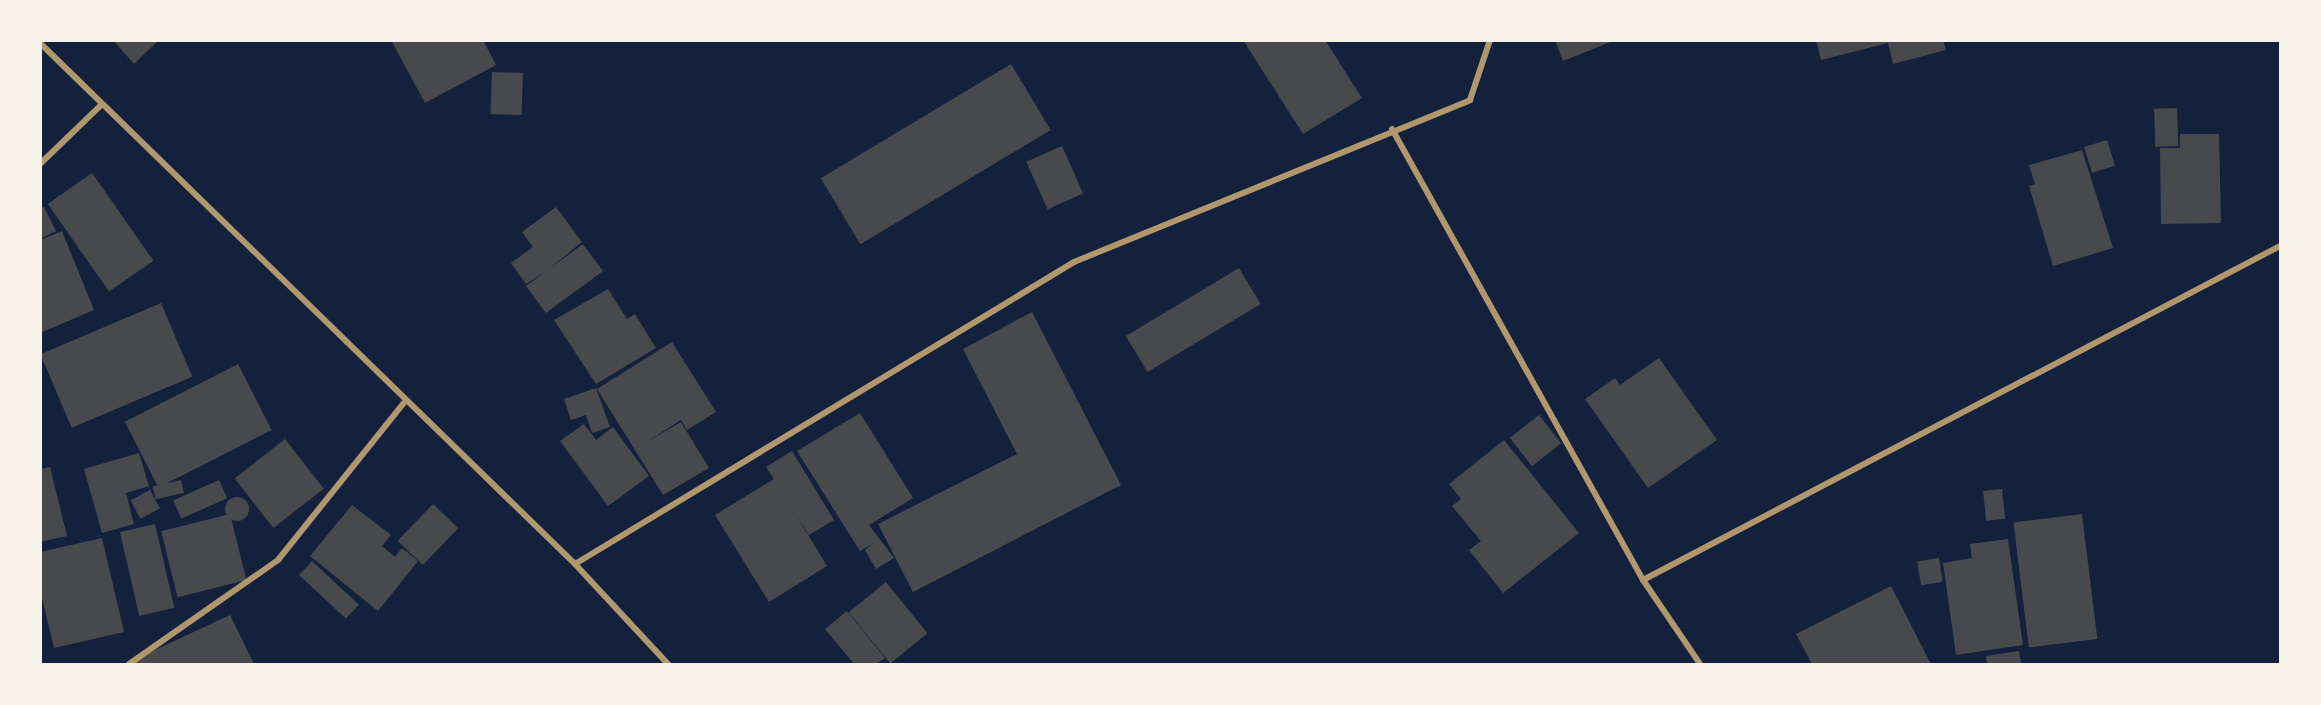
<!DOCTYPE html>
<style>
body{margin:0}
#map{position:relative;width:2321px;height:705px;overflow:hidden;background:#14213d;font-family:Poppins,sans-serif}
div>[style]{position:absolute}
.building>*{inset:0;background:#48494c;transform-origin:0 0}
.round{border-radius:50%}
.minor>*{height:6px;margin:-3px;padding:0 3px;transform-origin:3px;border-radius:3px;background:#b1986c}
span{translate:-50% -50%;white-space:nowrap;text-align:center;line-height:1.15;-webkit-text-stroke:4.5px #f6f1e7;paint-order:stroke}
.frame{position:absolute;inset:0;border:42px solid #f6f1e7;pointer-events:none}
</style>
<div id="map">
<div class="building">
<i style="clip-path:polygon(113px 40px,159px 40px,134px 64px)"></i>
<i style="clip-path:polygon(391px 40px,483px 40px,496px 65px,425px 103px)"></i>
<i style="clip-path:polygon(1243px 40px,1325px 40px,1362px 98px,1303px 134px)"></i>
<i style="clip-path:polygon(1555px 40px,1613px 40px,1613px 41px,1563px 61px)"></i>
<i style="clip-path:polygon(1816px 40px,1943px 40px,1946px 50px,1893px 64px,1888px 43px,1821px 60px)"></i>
<i style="left:1011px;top:64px;width:77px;height:222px;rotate:59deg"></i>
<i style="left:492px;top:72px;width:31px;height:42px;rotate:2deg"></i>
<i style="left:2177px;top:108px;width:38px;height:23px;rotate:88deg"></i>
<i style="clip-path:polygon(2180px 134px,2219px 134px,2221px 223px,2161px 224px,2160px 148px,2180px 148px)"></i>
<i style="left:2107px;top:140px;width:27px;height:24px;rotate:73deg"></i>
<i style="left:1062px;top:146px;width:52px;height:39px;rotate:66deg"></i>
<i style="clip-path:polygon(2082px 150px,2113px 248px,2053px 266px,2029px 186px,2035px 184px,2029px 165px)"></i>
<i style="left:92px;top:173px;width:107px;height:54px;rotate:55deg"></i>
<i style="clip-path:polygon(44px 207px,56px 231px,40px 239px,40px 208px)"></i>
<i style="clip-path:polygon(556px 207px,582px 242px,549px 269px,583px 244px,603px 271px,546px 313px,526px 286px,545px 272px,526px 284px,511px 263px,533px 247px,522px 232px)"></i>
<i style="clip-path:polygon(62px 231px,94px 310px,40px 333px,40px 240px)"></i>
<i style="left:1239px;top:268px;width:42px;height:132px;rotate:59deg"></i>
<i style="clip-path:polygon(608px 289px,627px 319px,635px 314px,656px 348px,596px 384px,554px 320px)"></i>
<i style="left:161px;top:303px;width:80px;height:131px;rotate:67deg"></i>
<i style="clip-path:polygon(1032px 312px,1121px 485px,913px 592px,878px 524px,1017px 454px,963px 349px)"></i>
<i style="clip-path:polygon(672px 342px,716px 412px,687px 430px,681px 420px,645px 443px,681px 422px,709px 468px,663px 495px,597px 389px)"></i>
<i style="clip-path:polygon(1659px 358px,1717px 440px,1648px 488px,1585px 399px,1615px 378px,1620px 385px)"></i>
<i style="left:238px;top:364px;width:74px;height:127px;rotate:63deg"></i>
<i style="clip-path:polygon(596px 388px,610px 427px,592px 433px,586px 415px,571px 420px,564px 399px)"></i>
<i style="clip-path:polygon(860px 413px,913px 498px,869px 525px,894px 558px,876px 569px,865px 550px,874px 543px,860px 551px,797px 451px)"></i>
<i style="left:1539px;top:415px;width:36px;height:37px;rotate:52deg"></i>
<i style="clip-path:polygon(584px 424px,596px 440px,613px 427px,649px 476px,608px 506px,560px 441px)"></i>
<i style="left:285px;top:439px;width:63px;height:64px;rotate:52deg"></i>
<i style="clip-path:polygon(1504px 440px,1579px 533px,1503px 593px,1469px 550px,1481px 541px,1452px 506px,1461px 499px,1449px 484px)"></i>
<i style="clip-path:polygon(792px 451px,834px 520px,809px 535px,793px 510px,827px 566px,769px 602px,715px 515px,774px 479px,766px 467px)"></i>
<i style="clip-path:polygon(139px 453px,149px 486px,126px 493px,134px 524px,102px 533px,84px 469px)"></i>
<i style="clip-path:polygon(50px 467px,67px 536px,40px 542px,40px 469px)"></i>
<i style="left:181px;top:480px;width:13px;height:29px;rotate:77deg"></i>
<i style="left:219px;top:480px;width:20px;height:50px;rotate:66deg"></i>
<i style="left:2002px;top:489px;width:30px;height:19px;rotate:84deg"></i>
<i style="left:150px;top:490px;width:21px;height:22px;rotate:62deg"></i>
<i class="round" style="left:225px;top:497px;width:24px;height:24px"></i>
<i style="left:433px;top:504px;width:35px;height:51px;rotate:44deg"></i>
<i style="clip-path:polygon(352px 505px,391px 535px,382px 546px,395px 557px,402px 548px,418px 561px,378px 611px,310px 556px)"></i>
<i style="left:230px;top:514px;width:68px;height:71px;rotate:76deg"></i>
<i style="left:2082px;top:514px;width:126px;height:69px;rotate:83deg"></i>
<i style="left:155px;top:524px;width:86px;height:36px;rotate:77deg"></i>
<i style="clip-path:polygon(102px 538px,124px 632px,54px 648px,40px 590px,40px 552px)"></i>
<i style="clip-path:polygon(2008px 539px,2023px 645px,1956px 655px,1943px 563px,1972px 558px,1970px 544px)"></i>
<i style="left:1939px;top:558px;width:24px;height:22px;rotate:81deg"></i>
<i style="left:312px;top:561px;width:64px;height:19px;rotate:43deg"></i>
<i style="left:886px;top:582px;width:66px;height:48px;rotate:51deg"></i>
<i style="clip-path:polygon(1891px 586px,1931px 664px,1812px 664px,1796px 634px)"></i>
<i style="clip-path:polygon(847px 611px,885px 658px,876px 664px,854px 664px,825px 629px)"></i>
<i style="clip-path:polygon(230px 615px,254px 664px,125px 664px)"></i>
<i style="clip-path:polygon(2019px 651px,2021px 664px,1987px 664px,1986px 656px)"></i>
</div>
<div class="minor">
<i style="left:40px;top:43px;width:747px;rotate:44.24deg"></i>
<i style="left:575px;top:564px;width:583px;rotate:-31.18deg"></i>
<i style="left:1074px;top:262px;width:428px;rotate:-22.2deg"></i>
<i style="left:1470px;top:100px;width:63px;rotate:-71.6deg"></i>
<i style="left:1392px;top:129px;width:516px;rotate:60.9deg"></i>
<i style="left:1643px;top:580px;width:102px;rotate:55.8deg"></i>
<i style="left:40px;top:164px;width:83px;rotate:-44deg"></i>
<i style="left:575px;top:564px;width:137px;rotate:47.1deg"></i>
<i style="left:1643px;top:580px;width:719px;rotate:-27.67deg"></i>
<i style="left:129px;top:664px;width:182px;rotate:-34.9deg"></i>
<i style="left:278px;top:560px;width:201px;rotate:-51.3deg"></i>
</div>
<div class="frame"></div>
</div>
